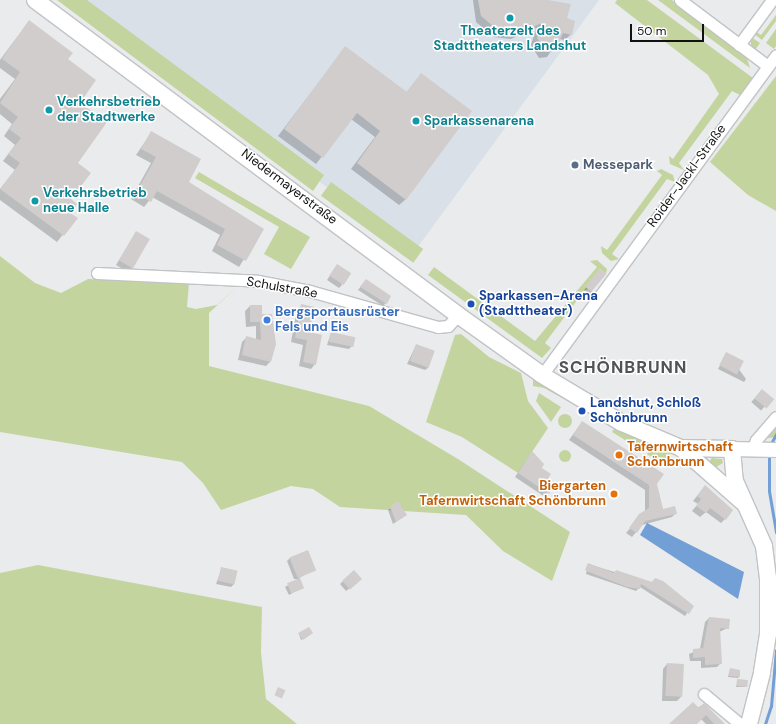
<!DOCTYPE html>
<meta charset="utf-8">
<style>
body{margin:0}
#map{position:relative;width:776px;height:724px;overflow:hidden;background:#e9ebed;font-family:"DM Sans",sans-serif}
div>[style]{position:absolute}
.built>*{inset:0;background:#d9e0e8}
.green>*{inset:0;background:#c4d49f;transform-origin:0 0}
.round{border-radius:50%}
.water>*{inset:0;background:#729fd6}
.shadow>*{inset:0;background:#0003;transform-origin:0 0}
.stream>*{height:3px;margin:-1.5px;padding:0 1.5px;transform-origin:1.5px;border-radius:1.5px;background:#729fd6}
.building>*{inset:0;background:#d1cdcc;transform-origin:0 0}
.roads{filter:drop-shadow(1px 0 #c1c3c5) drop-shadow(-1px 0 #c1c3c5) drop-shadow(0 1px #c1c3c5) drop-shadow(0 -1px #c1c3c5)}
.minor>*{height:11px;margin:-5.5px;padding:0 5.5px;transform-origin:5.5px;border-radius:5.5px;background:#fff}
.tertiary>*{height:14px;margin:-7px;padding:0 7px;transform-origin:7px;border-radius:7px;background:#fff}
.secondary>*{height:16px;margin:-8px;padding:0 8px;transform-origin:8px;border-radius:8px;background:#fff}
.dots>*{width:11px;height:11px;translate:-50% -50%;box-sizing:border-box;border:2px solid #fff;border-radius:50%}
span{translate:-50% -50%;white-space:nowrap;text-align:center;line-height:1.15;-webkit-text-stroke:3px #fff;paint-order:stroke}
.culture-label{font-size:13px;color:#0d838f;font-weight:700}
.left{translate:0 -50%;text-align:left}
.service-label{font-size:13px;color:#4e5e75;font-weight:700}
.street-label{font-size:13px;color:#111112}
.transit-label{font-size:13px;color:#164399;font-weight:700}
.shop-label{font-size:13px;color:#366cbe;font-weight:700}
.food-label{font-size:13px;color:#c56008;font-weight:700}
.right{translate:-100% -50%;text-align:right}
.district-label{font-size:17px;color:#515355;font-weight:700;letter-spacing:1px}
.scale{position:absolute;left:630px;top:24px;width:74px;height:18px;box-sizing:border-box;border:2px solid #111112;border-top:0;padding-left:5px;font-size:12px;line-height:14px;white-space:nowrap;color:#111112;-webkit-text-stroke:3px #fff;paint-order:stroke}
</style>
<div id="map">
<div class="built">
<i style="clip-path:polygon(75px 0,599px 0,414px 252px)"></i>
</div>
<div class="green">
<i style="clip-path:polygon(57px 0,87px 0,324px 175px,313px 191px)"></i>
<i style="clip-path:polygon(617px 0,647px 0,753px 78px,740px 95px,732px 91px,679px 163px,684px 170px,670px 164px,669px 156px,673px 159px,719px 94px,708px 75px,615px 3px)"></i>
<i style="clip-path:polygon(658px 0,672px 0,746px 55px,750px 68px)"></i>
<i style="clip-path:polygon(776px 15px,776px 21px,762px 40px,753px 33px,755px 31px,761px 35px)"></i>
<i style="clip-path:polygon(776px 29px,776px 46px,774px 49px,766px 43px)"></i>
<i style="clip-path:polygon(751px 37px,760px 43px,755px 50px,751px 45px)"></i>
<i style="clip-path:polygon(776px 76px,776px 211px,748px 195px,710px 162px)"></i>
<i style="clip-path:polygon(661px 169px,673px 175px,675px 182px,667px 179px,612px 254px,619px 259px,611px 261px,602px 253px,601px 246px,607px 250px,662px 175px,657px 171px)"></i>
<i style="clip-path:polygon(199px 172px,310px 237px,291px 269px,264px 254px,279px 227px,195px 178px)"></i>
<i style="left:331px;top:182px;width:114px;height:17px;rotate:36deg"></i>
<i style="clip-path:polygon(0 256px,35px 283px,61px 293px,88px 279px,189px 283px,187px 307px,196px 309px,217px 305px,238px 286px,209px 313px,209px 366px,369px 406px,458px 459px,570px 532px,552px 581px,503px 551px,466px 515px,340px 507px,313px 489px,291px 486px,221px 510px,203px 483px,182px 462px,0 432px)"></i>
<i style="clip-path:polygon(597px 260px,607px 269px,606px 274px,600px 269px,586px 287px,589px 289px,584px 291px,545px 343px,551px 348px,542px 358px,428px 275px,434px 267px,535px 341px,597px 267px,590px 261px)"></i>
<i style="clip-path:polygon(461px 334px,489px 357px,521px 373px,528px 401px,548px 428px,518px 473px,462px 437px,426px 422px,455px 335px)"></i>
<i style="clip-path:polygon(533px 378px,545px 387px,582px 409px,544px 388px,533px 386px)"></i>
<i style="clip-path:polygon(539px 393px,561px 407px,551px 422px,536px 401px)"></i>
<i class="round" style="left:558px;top:414px;width:14px;height:14px"></i>
<i style="clip-path:polygon(776px 417px,776px 437px,756px 440px)"></i>
<i style="clip-path:polygon(615px 427px,646px 443px,641px 450px,612px 432px)"></i>
<i style="clip-path:polygon(652px 446px,671px 454px,668px 468px,647px 454px)"></i>
<i class="round" style="left:559px;top:450px;width:12px;height:12px"></i>
<i style="clip-path:polygon(712px 458px,722px 459px,723px 463px,713px 469px,708px 463px)"></i>
<i style="clip-path:polygon(38px 565px,262px 607px,261px 652px,266px 699px,297px 724px,0 724px,0 573px)"></i>
</div>
<div class="water">
<i style="clip-path:polygon(647px 523px,744px 572px,738px 599px,640px 535px)"></i>
</div>
<div class="shadow">
<i style="clip-path:polygon(473px 0,542px 0,566px 19px,571px 34px,565px 40px,559px 39px,547px 57px,539px 58px,531px 45px,536px 28px,511px 39px,494px 37px,476px 22px)"></i>
<i style="clip-path:polygon(29px 21px,66px 60px,79px 103px,77px 163px,69px 213px,76px 218px,57px 242px,0 200px,0 189px,15px 170px,3px 161px,15px 145px,4px 136px,12px 124px,0 114px,0 99px,15px 79px,0 68px,0 60px)"></i>
<i style="clip-path:polygon(345px 48px,406px 93px,421px 74px,406px 199px,399px 205px,351px 169px,375px 137px,351px 119px,316px 164px,278px 136px)"></i>
<i style="clip-path:polygon(151px 133px,187px 182px,263px 229px,239px 267px,212px 251px,220px 235px,152px 197px,144px 207px,131px 199px,151px 163px,136px 155px)"></i>
<i style="clip-path:polygon(136px 232px,132px 267px,128px 272px,116px 265px)"></i>
<i style="clip-path:polygon(335px 268px,342px 285px,339px 288px,327px 280px)"></i>
<i style="clip-path:polygon(597px 273px,592px 291px,590px 294px,584px 290px)"></i>
<i style="clip-path:polygon(366px 280px,386px 303px,383px 306px,358px 290px)"></i>
<i style="clip-path:polygon(302px 305px,315px 364px,311px 369px,299px 366px,303px 345px,291px 342px,297px 310px)"></i>
<i style="clip-path:polygon(250px 306px,261px 315px,270px 362px,266px 366px,238px 360px,242px 342px,247px 337px,256px 340px,256px 326px,246px 327px,245px 311px)"></i>
<i style="clip-path:polygon(331px 333px,352px 346px,349px 349px,327px 345px)"></i>
<i style="clip-path:polygon(416px 345px,428px 368px,425px 370px,407px 364px)"></i>
<i style="clip-path:polygon(727px 353px,746px 379px,744px 382px,718px 369px)"></i>
<i style="left:762px;top:390px;width:13px;height:16px;rotate:42deg"></i>
<i style="clip-path:polygon(582px 422px,656px 484px,663px 510px,676px 513px,672px 517px,642px 525px,632px 537px,626px 533px,645px 511px,645px 490px,569px 440px)"></i>
<i style="clip-path:polygon(529px 456px,554px 486px,545px 497px,515px 477px)"></i>
<i style="clip-path:polygon(705px 486px,725px 519px,721px 523px,706px 512px,700px 517px,692px 511px,698px 504px,693px 501px)"></i>
<i style="clip-path:polygon(391px 508px,406px 515px,393px 524px,388px 510px)"></i>
<i style="clip-path:polygon(290px 558px,314px 570px,299px 578px,303px 587px,289px 595px,285px 587px,299px 579px,294px 579px,287px 561px)"></i>
<i style="clip-path:polygon(588px 564px,651px 583px,655px 579px,692px 606px,685px 616px,640px 587px,636px 591px,586px 574px)"></i>
<i style="clip-path:polygon(222px 568px,234px 584px,231px 587px,216px 584px)"></i>
<i style="clip-path:polygon(354px 571px,358px 582px,346px 591px,340px 584px)"></i>
<i style="clip-path:polygon(709px 618px,728px 628px,719px 632px,721px 663px,717px 667px,701px 668px,701px 661px,690px 661px,689px 654px,700px 649px,705px 622px)"></i>
<i style="clip-path:polygon(299px 634px,311px 634px,301px 640px)"></i>
<i style="clip-path:polygon(667px 664px,681px 697px,677px 701px,662px 701px,663px 669px)"></i>
<i style="clip-path:polygon(730px 669px,739px 677px,738px 678px,728px 677px)"></i>
<i style="clip-path:polygon(738px 680px,746px 687px,736px 687px)"></i>
<i style="clip-path:polygon(704px 704px,724px 724px,706px 724px,701px 719px,696px 724px,671px 724px)"></i>
</div>
<div class="stream">
<i style="left:770px;top:445px;width:13px;rotate:-61deg"></i>
<i style="left:769px;top:455px;width:36px;rotate:90deg"></i>
<i style="left:769px;top:491px;width:42px;rotate:80.3deg"></i>
<i style="left:765px;top:724px;width:19px;rotate:-72deg"></i>
<i style="left:771px;top:706px;width:56px;rotate:-84.9deg"></i>
</div>
<div class="building">
<i style="clip-path:polygon(478px 0,548px 0,571px 4px,567px 18px,575px 21px,572px 35px,563px 33px,555px 51px,546px 52px,537px 38px,542px 23px,518px 33px,500px 32px,481px 16px)"></i>
<i style="clip-path:polygon(29px 20px,73px 53px,68px 59px,96px 80px,80px 103px,107px 122px,78px 163px,91px 173px,71px 199px,77px 204px,70px 213px,78px 218px,64px 236px,0 189px,20px 163px,8px 154px,21px 138px,9px 129px,18px 117px,0 103px,20px 72px,2px 59px)"></i>
<i style="clip-path:polygon(345px 46px,407px 92px,421px 73px,472px 111px,406px 200px,357px 163px,380px 131px,357px 113px,323px 158px,284px 129px)"></i>
<i style="clip-path:polygon(151px 131px,201px 159px,189px 182px,264px 229px,246px 261px,217px 245px,225px 229px,157px 191px,151px 202px,136px 193px,156px 157px,141px 149px)"></i>
<i style="left:136px;top:231px;width:16px;height:34px;rotate:30deg"></i>
<i style="left:337px;top:264px;width:17px;height:14px;rotate:33deg"></i>
<i style="left:600px;top:269px;width:8px;height:23px;rotate:40deg"></i>
<i style="clip-path:polygon(366px 279px,391px 296px,387px 304px,360px 287px)"></i>
<i style="clip-path:polygon(301px 304px,315px 307px,310px 332px,322px 335px,316px 365px,303px 362px,307px 340px,295px 338px)"></i>
<i style="clip-path:polygon(250px 305px,262px 305px,262px 314px,272px 314px,276px 344px,271px 362px,242px 355px,246px 336px,261px 340px,260px 322px,250px 322px)"></i>
<i style="left:331px;top:332px;width:25px;height:10px;rotate:12deg"></i>
<i style="left:416px;top:344px;width:20px;height:18px;rotate:20deg"></i>
<i style="left:726px;top:352px;width:20px;height:15px;rotate:27deg"></i>
<i style="left:762px;top:389px;width:16px;height:12px;rotate:40deg"></i>
<i style="clip-path:polygon(582px 421px,664px 474px,657px 484px,663px 509px,675px 506px,677px 514px,645px 521px,637px 533px,629px 528px,639px 514px,649px 508px,649px 485px,573px 435px)"></i>
<i style="clip-path:polygon(532px 451px,544px 464px,542px 468px,551px 474px,547px 480px,555px 485px,549px 494px,518px 473px)"></i>
<i style="clip-path:polygon(705px 485px,733px 510px,726px 520px,710px 508px,706px 513px,696px 506px,701px 499px,697px 496px)"></i>
<i style="clip-path:polygon(398px 501px,407px 515px,396px 522px,390px 507px)"></i>
<i style="left:308px;top:550px;width:22px;height:20px;rotate:68deg"></i>
<i style="clip-path:polygon(588px 563px,614px 573px,616px 570px,652px 582px,655px 578px,663px 581px,694px 606px,689px 614px,641px 584px,640px 589px,627px 587px,589px 572px,585px 570px)"></i>
<i style="left:221px;top:567px;width:17px;height:14px;rotate:13deg"></i>
<i style="left:354px;top:570px;width:12px;height:16px;rotate:48deg"></i>
<i style="left:300px;top:578px;width:11px;height:14px;rotate:68deg"></i>
<i style="clip-path:polygon(709px 617px,730px 619px,729px 629px,720px 628px,722px 664px,705px 665px,705px 657px,693px 658px,693px 649px,703px 648px)"></i>
<i style="clip-path:polygon(309px 627px,313px 633px,303px 640px,298px 633px)"></i>
<i style="left:667px;top:663px;width:17px;height:33px;rotate:3deg"></i>
<i style="clip-path:polygon(730px 668px,740px 670px,740px 677px,729px 676px)"></i>
<i style="left:737px;top:679px;width:11px;height:7px;rotate:5deg"></i>
<i style="left:278px;top:687px;width:8px;height:9px;rotate:23deg"></i>
<i style="clip-path:polygon(693px 702px,699px 708px,704px 703px,725px 724px,714px 724px,706px 715px,697px 724px,669px 724px)"></i>
</div>
<div class="roads">
<div class="minor">
<i style="left:680px;top:0;width:110px;rotate:36.9deg"></i>
<i style="left:739px;top:45px;width:56px;rotate:-53.7deg"></i>
<i style="left:97px;top:273px;width:161px;rotate:2.8deg"></i>
<i style="left:258px;top:281px;width:53px;rotate:10.9deg"></i>
<i style="left:310px;top:291px;width:133px;rotate:15.7deg"></i>
<i style="left:438px;top:327px;width:10px;rotate:-6deg"></i>
<i style="left:448px;top:326px;width:15px;rotate:-48deg"></i>
<i style="left:542px;top:375px;width:396px;rotate:-53.8deg"></i>
<i style="left:753px;top:449px;width:9px;rotate:-72deg"></i>
<i style="left:756px;top:440px;width:30px;rotate:-49deg"></i>
<i style="left:704px;top:694px;width:47px;rotate:39.8deg"></i>
</div>
<div class="tertiary">
<i style="left:732px;top:449px;width:44px;rotate:1.3deg"></i>
</div>
<div class="secondary">
<i style="left:35px;top:0;width:527px;rotate:36.67deg"></i>
<i style="left:458px;top:315px;width:103px;rotate:35.5deg"></i>
<i style="left:542px;top:375px;width:93px;rotate:31deg"></i>
<i style="left:622px;top:423px;width:64px;rotate:23deg"></i>
<i style="left:681px;top:448px;width:85px;rotate:41.2deg"></i>
<i style="left:681px;top:448px;width:51px;rotate:1.1deg"></i>
<i style="left:732px;top:449px;width:32px;rotate:85deg"></i>
<i style="left:735px;top:481px;width:71px;rotate:66deg"></i>
<i style="left:764px;top:546px;width:32px;rotate:83deg"></i>
<i style="left:768px;top:578px;width:56px;rotate:90deg"></i>
<i style="left:768px;top:634px;width:39px;rotate:99deg"></i>
<i style="left:762px;top:673px;width:53px;rotate:104.3deg"></i>
</div>
</div>
<div class="dots">
<i style="left:510px;top:18px;background:#0f9aa8"></i>
<i style="left:49px;top:110px;background:#0f9aa8"></i>
<i style="left:416px;top:121px;background:#0f9aa8"></i>
<i style="left:575px;top:165px;background:#5c6f8a"></i>
<i style="left:35px;top:201px;background:#0f9aa8"></i>
<i style="left:471px;top:304px;background:#1a4fb4"></i>
<i style="left:267px;top:320px;background:#3f7fe0"></i>
<i style="left:582px;top:411px;background:#1a4fb4"></i>
<i style="left:619px;top:455px;background:#e8710a"></i>
<i style="left:614px;top:494px;background:#e8710a"></i>
</div>
<div class="culture-label">
<span style="left:510px;top:39px">Theaterzelt des<br>Stadttheaters Landshut</span>
<span class="left" style="left:57px;top:110px">Verkehrsbetrieb<br>der Stadtwerke</span>
<span class="left" style="left:424px;top:121px">Sparkassenarena</span>
<span class="left" style="left:43px;top:201px">Verkehrsbetrieb<br>neue Halle</span>
</div>
<div class="service-label">
<span class="left" style="left:583px;top:165px">Messepark</span>
</div>
<div class="street-label">
<span style="left:687px;top:176px;rotate:-54deg">Roider-Jackl-Straße</span>
<span style="left:289px;top:187px;rotate:37deg">Niedermayerstraße</span>
<span style="left:282px;top:288px;rotate:10deg">Schulstraße</span>
</div>
<div class="transit-label">
<span class="left" style="left:479px;top:304px">Sparkassen-Arena<br>(Stadttheater)</span>
<span class="left" style="left:590px;top:411px">Landshut, Schloß<br>Schönbrunn</span>
</div>
<div class="shop-label">
<span class="left" style="left:275px;top:320px">Bergsportausrüster<br>Fels und Eis</span>
</div>
<div class="food-label">
<span class="left" style="left:627px;top:455px">Tafernwirtschaft<br>Schönbrunn</span>
<span class="right" style="left:606px;top:494px">Biergarten<br>Tafernwirtschaft Schönbrunn</span>
</div>
<div class="district-label">
<span style="left:623px;top:368px">SCHÖNBRUNN</span>
</div>
<div class="scale">50 m</div>
</div>
